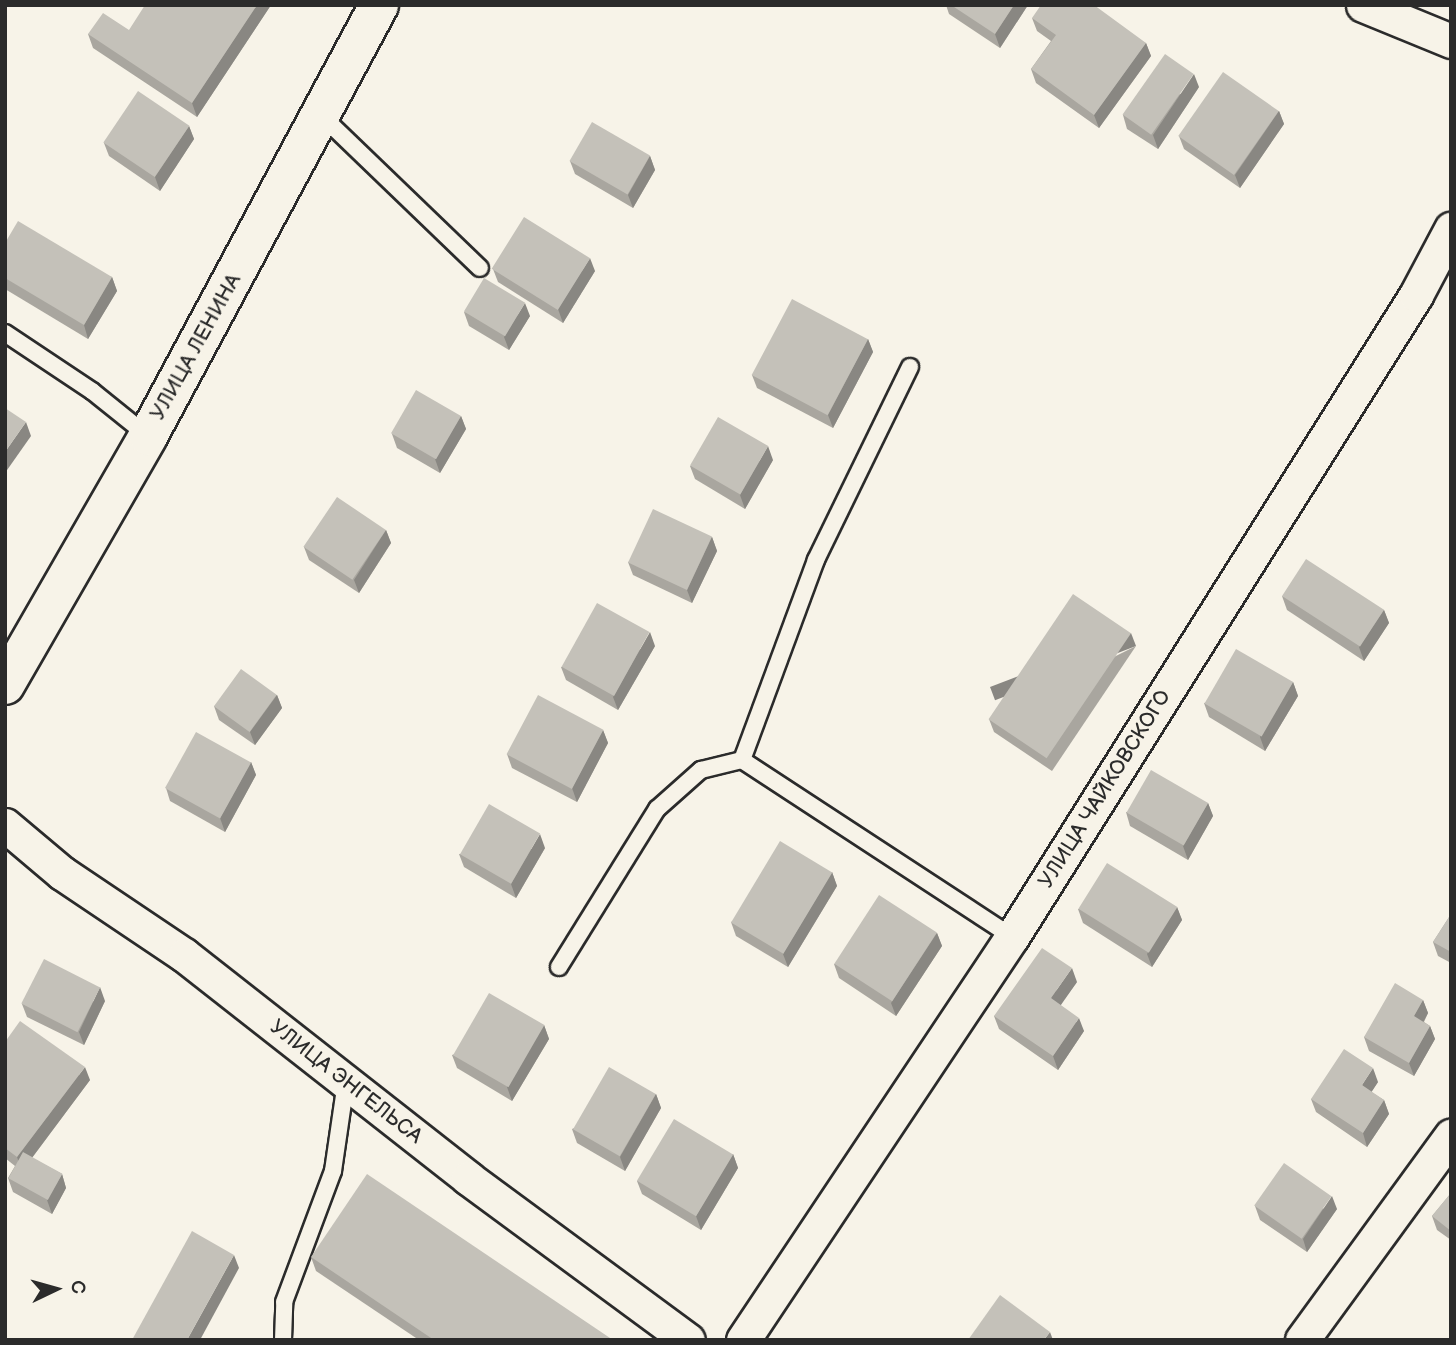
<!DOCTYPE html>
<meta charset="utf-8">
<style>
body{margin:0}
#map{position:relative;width:1456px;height:1345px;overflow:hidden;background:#f7f3e8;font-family:"Balsamiq Sans",sans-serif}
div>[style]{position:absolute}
.roads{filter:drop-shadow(2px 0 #2b2b2b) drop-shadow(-2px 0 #2b2b2b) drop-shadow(0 2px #2b2b2b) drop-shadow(0 -2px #2b2b2b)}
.lane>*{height:16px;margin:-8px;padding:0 8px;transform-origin:8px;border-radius:8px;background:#f7f3e8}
.street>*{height:33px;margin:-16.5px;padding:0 16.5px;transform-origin:16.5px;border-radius:16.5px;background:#f7f3e8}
.secondary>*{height:38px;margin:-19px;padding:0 19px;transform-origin:19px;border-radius:19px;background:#f7f3e8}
.wall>*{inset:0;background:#a9a69f}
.shaded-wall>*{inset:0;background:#898782;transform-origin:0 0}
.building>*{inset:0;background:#c4c1b9;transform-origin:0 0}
span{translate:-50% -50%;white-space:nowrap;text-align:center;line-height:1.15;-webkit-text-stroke:5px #f7f3e8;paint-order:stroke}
.street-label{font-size:21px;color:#2b2b2b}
.frame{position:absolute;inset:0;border:7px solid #2b2b2b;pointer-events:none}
.north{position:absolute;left:21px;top:1254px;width:70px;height:70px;-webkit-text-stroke:5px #f7f3e8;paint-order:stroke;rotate:85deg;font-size:19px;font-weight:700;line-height:28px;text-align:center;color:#2b2b2b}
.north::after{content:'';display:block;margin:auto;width:24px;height:32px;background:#2b2b2b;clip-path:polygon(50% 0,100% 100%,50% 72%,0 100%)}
</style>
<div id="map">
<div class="roads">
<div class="lane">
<i style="left:322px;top:116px;width:219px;rotate:43.9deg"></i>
<i style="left:5px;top:333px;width:105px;rotate:33.7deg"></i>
<i style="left:92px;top:391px;width:72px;rotate:38.8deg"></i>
<i style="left:910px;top:367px;width:215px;rotate:116deg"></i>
<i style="left:816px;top:560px;width:213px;rotate:110.3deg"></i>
<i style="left:742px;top:760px;width:323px;rotate:33.2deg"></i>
<i style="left:559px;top:967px;width:186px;rotate:-58.2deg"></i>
<i style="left:657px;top:809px;width:59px;rotate:-41.6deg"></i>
<i style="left:701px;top:770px;width:42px;rotate:-13.7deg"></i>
<i style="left:283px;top:1340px;width:38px;rotate:-88deg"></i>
<i style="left:284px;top:1302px;width:140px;rotate:-69.5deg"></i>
<i style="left:333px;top:1171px;width:90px;rotate:-81.7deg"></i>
</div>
<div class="street">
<i style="left:1363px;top:5px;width:95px;rotate:22.2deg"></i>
<i style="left:5px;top:825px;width:75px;rotate:40.1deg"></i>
<i style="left:62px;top:873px;width:147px;rotate:33.9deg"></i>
<i style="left:184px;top:955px;width:361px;rotate:38.1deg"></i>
<i style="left:468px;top:1178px;width:273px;rotate:36.4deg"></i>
<i style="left:743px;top:1340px;width:485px;rotate:-56.3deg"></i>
<i style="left:1012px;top:937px;width:759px;rotate:-57.82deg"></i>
<i style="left:1416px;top:295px;width:75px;rotate:-62.1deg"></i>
<i style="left:1302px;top:1340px;width:253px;rotate:-53.9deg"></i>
</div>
<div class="secondary">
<i style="left:5px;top:685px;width:287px;rotate:-60.1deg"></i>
<i style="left:148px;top:436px;width:489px;rotate:-61.8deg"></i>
</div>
</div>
<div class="wall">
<i style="clip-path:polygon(271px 5px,197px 117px,93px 48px,88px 34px,129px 30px)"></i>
<i style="clip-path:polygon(946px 5px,1028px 5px,1000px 48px,949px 14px)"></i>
<i style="clip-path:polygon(1032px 18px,1146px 43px,1151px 56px,1099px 128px,1036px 83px,1031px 69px,1051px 41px,1037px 31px)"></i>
<i style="clip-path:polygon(1199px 87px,1158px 149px,1127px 129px,1123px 115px)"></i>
<i style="clip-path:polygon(1279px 111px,1284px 124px,1240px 188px,1184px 149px,1179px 136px)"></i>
<i style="clip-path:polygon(189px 126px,194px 139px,160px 191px,109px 156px,104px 143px)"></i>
<i style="clip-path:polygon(650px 156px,655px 170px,633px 208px,575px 174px,570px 161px)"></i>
<i style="clip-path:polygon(5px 243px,112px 277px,117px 291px,88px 339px,5px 289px)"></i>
<i style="clip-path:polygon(493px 269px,595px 271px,563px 323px,498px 282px)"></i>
<i style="clip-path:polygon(464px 312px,530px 316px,509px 350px,469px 326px)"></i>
<i style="clip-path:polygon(868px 339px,873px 352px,833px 428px,757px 388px,752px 375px)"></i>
<i style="clip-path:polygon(461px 416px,466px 429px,440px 473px,397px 448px,392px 434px)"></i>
<i style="clip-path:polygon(773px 460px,745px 509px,695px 479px,690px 466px)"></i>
<i style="clip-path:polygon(386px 530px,391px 543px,359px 593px,309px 560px,304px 547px)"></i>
<i style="clip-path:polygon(712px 537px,717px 551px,692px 603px,633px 575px,628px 562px)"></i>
<i style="clip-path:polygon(1282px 596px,1384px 610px,1389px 623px,1364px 661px,1287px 610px)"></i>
<i style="clip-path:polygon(655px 646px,618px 710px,566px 680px,561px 667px)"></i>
<i style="clip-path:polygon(1136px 646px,1052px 771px,994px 732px,989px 719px)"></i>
<i style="clip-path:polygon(1293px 682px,1298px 696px,1265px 751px,1209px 717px,1204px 703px)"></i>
<i style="clip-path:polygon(277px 695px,282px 708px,255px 745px,219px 720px,214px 706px)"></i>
<i style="clip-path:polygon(603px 730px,608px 743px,577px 802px,512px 768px,507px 754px)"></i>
<i style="clip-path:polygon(251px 762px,256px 775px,225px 832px,170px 801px,166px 788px)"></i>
<i style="clip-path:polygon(1208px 803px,1213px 816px,1188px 860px,1130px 826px,1126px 812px)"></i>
<i style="clip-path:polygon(545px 848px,516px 898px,464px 867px,459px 854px)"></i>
<i style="clip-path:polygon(832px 872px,837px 886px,788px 967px,736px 936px,731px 922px)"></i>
<i style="clip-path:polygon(1177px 907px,1182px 920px,1152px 967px,1083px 923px,1078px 909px)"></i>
<i style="clip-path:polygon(1451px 914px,1451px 963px,1438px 956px,1433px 942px)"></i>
<i style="clip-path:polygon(937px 933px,942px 946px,896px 1016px,839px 978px,834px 964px)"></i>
<i style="clip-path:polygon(1077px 982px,1060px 1005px,1084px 1031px,1058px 1070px,999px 1029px,994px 1016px)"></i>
<i style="clip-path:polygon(1423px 1000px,1428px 1013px,1424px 1022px,1430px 1026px,1435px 1039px,1414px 1076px,1369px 1051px,1364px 1037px)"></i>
<i style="clip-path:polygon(105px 1001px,84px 1045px,27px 1017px,22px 1004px)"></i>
<i style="clip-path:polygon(544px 1025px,549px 1039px,512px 1101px,457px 1068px,452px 1055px)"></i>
<i style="clip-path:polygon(5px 1042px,90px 1080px,32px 1158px,62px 1174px,66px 1188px,52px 1214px,13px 1192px,8px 1178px,15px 1166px,5px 1158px)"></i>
<i style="clip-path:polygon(1378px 1082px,1371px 1092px,1384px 1100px,1389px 1114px,1367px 1147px,1316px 1112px,1311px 1099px)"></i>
<i style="clip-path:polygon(656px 1094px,661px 1108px,625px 1171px,577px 1143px,572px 1129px)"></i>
<i style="clip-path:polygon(733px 1154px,738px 1168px,701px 1230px,642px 1194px,637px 1181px)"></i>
<i style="clip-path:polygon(1451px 1193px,1451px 1240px,1437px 1230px,1432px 1216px)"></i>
<i style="clip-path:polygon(1255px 1206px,1337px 1209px,1307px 1252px,1260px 1220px)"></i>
<i style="clip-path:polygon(311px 1257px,613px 1340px,419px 1340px,316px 1271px)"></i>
</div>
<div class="shaded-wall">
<i style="clip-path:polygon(257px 5px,271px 5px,197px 117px,192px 103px)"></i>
<i style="clip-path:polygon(1014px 5px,1028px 5px,1000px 48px,995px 34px)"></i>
<i style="clip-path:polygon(1146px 43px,1151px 56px,1099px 128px,1094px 115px)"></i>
<i style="clip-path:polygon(1194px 74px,1199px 87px,1158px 149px,1153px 135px)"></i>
<i style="clip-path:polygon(1279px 111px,1284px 124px,1240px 188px,1235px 175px)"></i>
<i style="clip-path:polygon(189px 126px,194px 139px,160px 191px,155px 177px)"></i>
<i style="clip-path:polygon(650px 156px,655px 170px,633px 208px,628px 195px)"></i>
<i style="clip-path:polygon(590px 258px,595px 271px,563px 323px,558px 309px)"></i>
<i style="clip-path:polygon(112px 277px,117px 291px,88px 339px,84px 325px)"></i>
<i style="clip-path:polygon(525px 303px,530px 316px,509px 350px,504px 337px)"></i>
<i style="clip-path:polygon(868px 339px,873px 352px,833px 428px,828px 415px)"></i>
<i style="clip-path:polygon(461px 416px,466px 429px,440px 473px,435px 459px)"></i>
<i style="clip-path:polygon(26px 422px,31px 436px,5px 473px,5px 452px)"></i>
<i style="clip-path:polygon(768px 446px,773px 460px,745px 509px,740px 495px)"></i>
<i style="clip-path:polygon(386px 530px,391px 543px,359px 593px,354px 580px)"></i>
<i style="clip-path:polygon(712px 537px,717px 551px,692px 603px,687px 590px)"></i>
<i style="clip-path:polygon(1384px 610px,1389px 623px,1364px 661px,1359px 647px)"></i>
<i style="clip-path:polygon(650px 632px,655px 646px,618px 710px,613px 697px)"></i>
<i style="left:1131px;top:633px;width:14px;height:151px;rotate:69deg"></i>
<i style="clip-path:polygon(1293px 682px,1298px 696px,1265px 751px,1260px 737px)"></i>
<i style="clip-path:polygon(277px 695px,282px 708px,255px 745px,250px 732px)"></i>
<i style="clip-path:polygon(603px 730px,608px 743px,577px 802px,572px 788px)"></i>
<i style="clip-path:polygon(251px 762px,256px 775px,225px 832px,220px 818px)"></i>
<i style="clip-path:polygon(1208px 803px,1213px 816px,1188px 860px,1183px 846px)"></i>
<i style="clip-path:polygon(540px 834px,545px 848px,516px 898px,511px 884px)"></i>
<i style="clip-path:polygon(832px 872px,837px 886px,788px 967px,783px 954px)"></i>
<i style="clip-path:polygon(1177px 907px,1182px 920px,1152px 967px,1147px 954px)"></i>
<i style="clip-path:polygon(937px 933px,942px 946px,896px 1016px,891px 1003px)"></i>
<i style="clip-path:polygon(1072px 968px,1077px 982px,1056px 1012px,1051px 998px)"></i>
<i style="clip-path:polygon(100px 987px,105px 1001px,84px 1045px,79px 1032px)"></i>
<i style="clip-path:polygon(1423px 1000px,1428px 1013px,1419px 1030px,1414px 1016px)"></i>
<i style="clip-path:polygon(1079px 1018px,1084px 1031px,1058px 1070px,1053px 1056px)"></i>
<i style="clip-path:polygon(544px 1025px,549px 1039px,512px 1101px,507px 1087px)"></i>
<i style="clip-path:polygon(1430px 1026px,1435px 1039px,1414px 1076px,1409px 1063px)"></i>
<i style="clip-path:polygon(85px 1067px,90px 1080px,22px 1171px,17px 1157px)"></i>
<i style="clip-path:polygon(1373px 1068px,1378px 1082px,1367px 1099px,1362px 1085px)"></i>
<i style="clip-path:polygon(656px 1094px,661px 1108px,625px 1171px,620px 1157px)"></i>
<i style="clip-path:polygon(1384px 1100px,1389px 1114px,1367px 1147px,1363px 1133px)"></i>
<i style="clip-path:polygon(733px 1154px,738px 1168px,701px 1230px,696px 1216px)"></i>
<i style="clip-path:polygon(62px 1174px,66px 1188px,52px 1214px,47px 1200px)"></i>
<i style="clip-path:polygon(1332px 1196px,1337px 1209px,1307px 1252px,1303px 1239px)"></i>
<i style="clip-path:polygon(234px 1255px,239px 1268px,200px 1340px,187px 1340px)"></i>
<i style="clip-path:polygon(1050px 1332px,1053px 1340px,1044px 1340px)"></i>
</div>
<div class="building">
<i style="clip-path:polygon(145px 5px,257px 5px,192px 103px,88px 34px,103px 13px,129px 30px)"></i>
<i style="clip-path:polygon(951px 5px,1014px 5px,995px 34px)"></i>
<i style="clip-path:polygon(1041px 5px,1094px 5px,1146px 43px,1094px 115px,1031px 69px,1056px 35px,1032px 18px)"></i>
<i style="left:1165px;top:54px;width:35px;height:74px;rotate:35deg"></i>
<i style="left:1223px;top:72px;width:68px;height:78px;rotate:35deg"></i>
<i style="left:138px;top:91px;width:62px;height:62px;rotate:34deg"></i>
<i style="left:592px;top:122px;width:67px;height:45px;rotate:30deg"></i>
<i style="left:524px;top:217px;width:78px;height:61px;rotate:32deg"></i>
<i style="clip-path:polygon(18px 221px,112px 277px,84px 325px,5px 278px,5px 243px)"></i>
<i style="left:484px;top:278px;width:48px;height:39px;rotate:31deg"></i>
<i style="left:792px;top:299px;width:86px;height:86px;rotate:28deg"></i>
<i style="left:416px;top:390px;width:52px;height:50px;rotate:30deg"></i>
<i style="clip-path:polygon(5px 408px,26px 422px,5px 452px)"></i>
<i style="left:718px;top:417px;width:58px;height:56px;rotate:30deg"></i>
<i style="left:337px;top:497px;width:59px;height:60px;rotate:34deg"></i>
<i style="left:653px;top:509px;width:65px;height:59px;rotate:25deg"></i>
<i style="left:1306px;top:559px;width:93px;height:44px;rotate:33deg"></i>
<i style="left:1073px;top:594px;width:70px;height:151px;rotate:34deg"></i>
<i style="left:597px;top:603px;width:60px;height:73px;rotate:29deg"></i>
<i style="left:1236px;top:649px;width:66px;height:63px;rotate:30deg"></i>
<i style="left:241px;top:669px;width:44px;height:46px;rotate:36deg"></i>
<i style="left:538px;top:695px;width:74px;height:67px;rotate:28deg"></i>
<i style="left:196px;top:732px;width:63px;height:64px;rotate:29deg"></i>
<i style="left:1151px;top:770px;width:66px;height:49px;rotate:30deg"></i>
<i style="left:489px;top:804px;width:59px;height:58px;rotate:30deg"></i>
<i style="left:780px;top:841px;width:61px;height:95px;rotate:31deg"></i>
<i style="left:1107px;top:863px;width:83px;height:54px;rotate:32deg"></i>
<i style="left:879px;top:895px;width:69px;height:82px;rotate:33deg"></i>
<i style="clip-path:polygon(1451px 914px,1451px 952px,1433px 942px)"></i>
<i style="clip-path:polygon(1042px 948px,1072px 968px,1051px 998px,1079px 1018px,1053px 1056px,994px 1016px)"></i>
<i style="left:44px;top:959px;width:63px;height:50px;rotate:27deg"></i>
<i style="clip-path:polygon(1395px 983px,1423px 1000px,1414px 1016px,1430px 1026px,1409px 1063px,1364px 1037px)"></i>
<i style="left:489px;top:993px;width:64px;height:72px;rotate:30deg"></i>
<i style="clip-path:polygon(20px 1021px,85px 1067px,17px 1157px,5px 1148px,5px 1042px)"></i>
<i style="clip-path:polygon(1344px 1049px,1373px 1068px,1362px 1085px,1384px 1100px,1363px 1133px,1311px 1099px)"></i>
<i style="left:609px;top:1067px;width:54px;height:72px;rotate:30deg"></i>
<i style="left:674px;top:1119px;width:69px;height:72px;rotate:31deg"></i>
<i style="left:23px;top:1152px;width:45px;height:30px;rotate:29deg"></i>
<i style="left:1284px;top:1163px;width:58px;height:52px;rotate:35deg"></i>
<i style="clip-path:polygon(367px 1174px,613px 1340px,434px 1340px,311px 1257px)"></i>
<i style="clip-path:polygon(1451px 1193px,1451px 1231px,1432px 1216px)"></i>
<i style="clip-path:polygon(192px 1231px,234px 1255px,187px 1340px,132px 1340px)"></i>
<i style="clip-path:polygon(1000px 1295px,1050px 1332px,1044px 1340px,968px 1340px)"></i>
</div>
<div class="street-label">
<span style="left:196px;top:347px;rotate:-61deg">УЛИЦА ЛЕНИНА</span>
<span style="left:1105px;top:789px;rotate:-58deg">УЛИЦА ЧАЙКОВСКОГО</span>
<span style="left:346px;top:1082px;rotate:38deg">УЛИЦА ЭНГЕЛЬСА</span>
</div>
<div class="frame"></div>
<div class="north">С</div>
</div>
